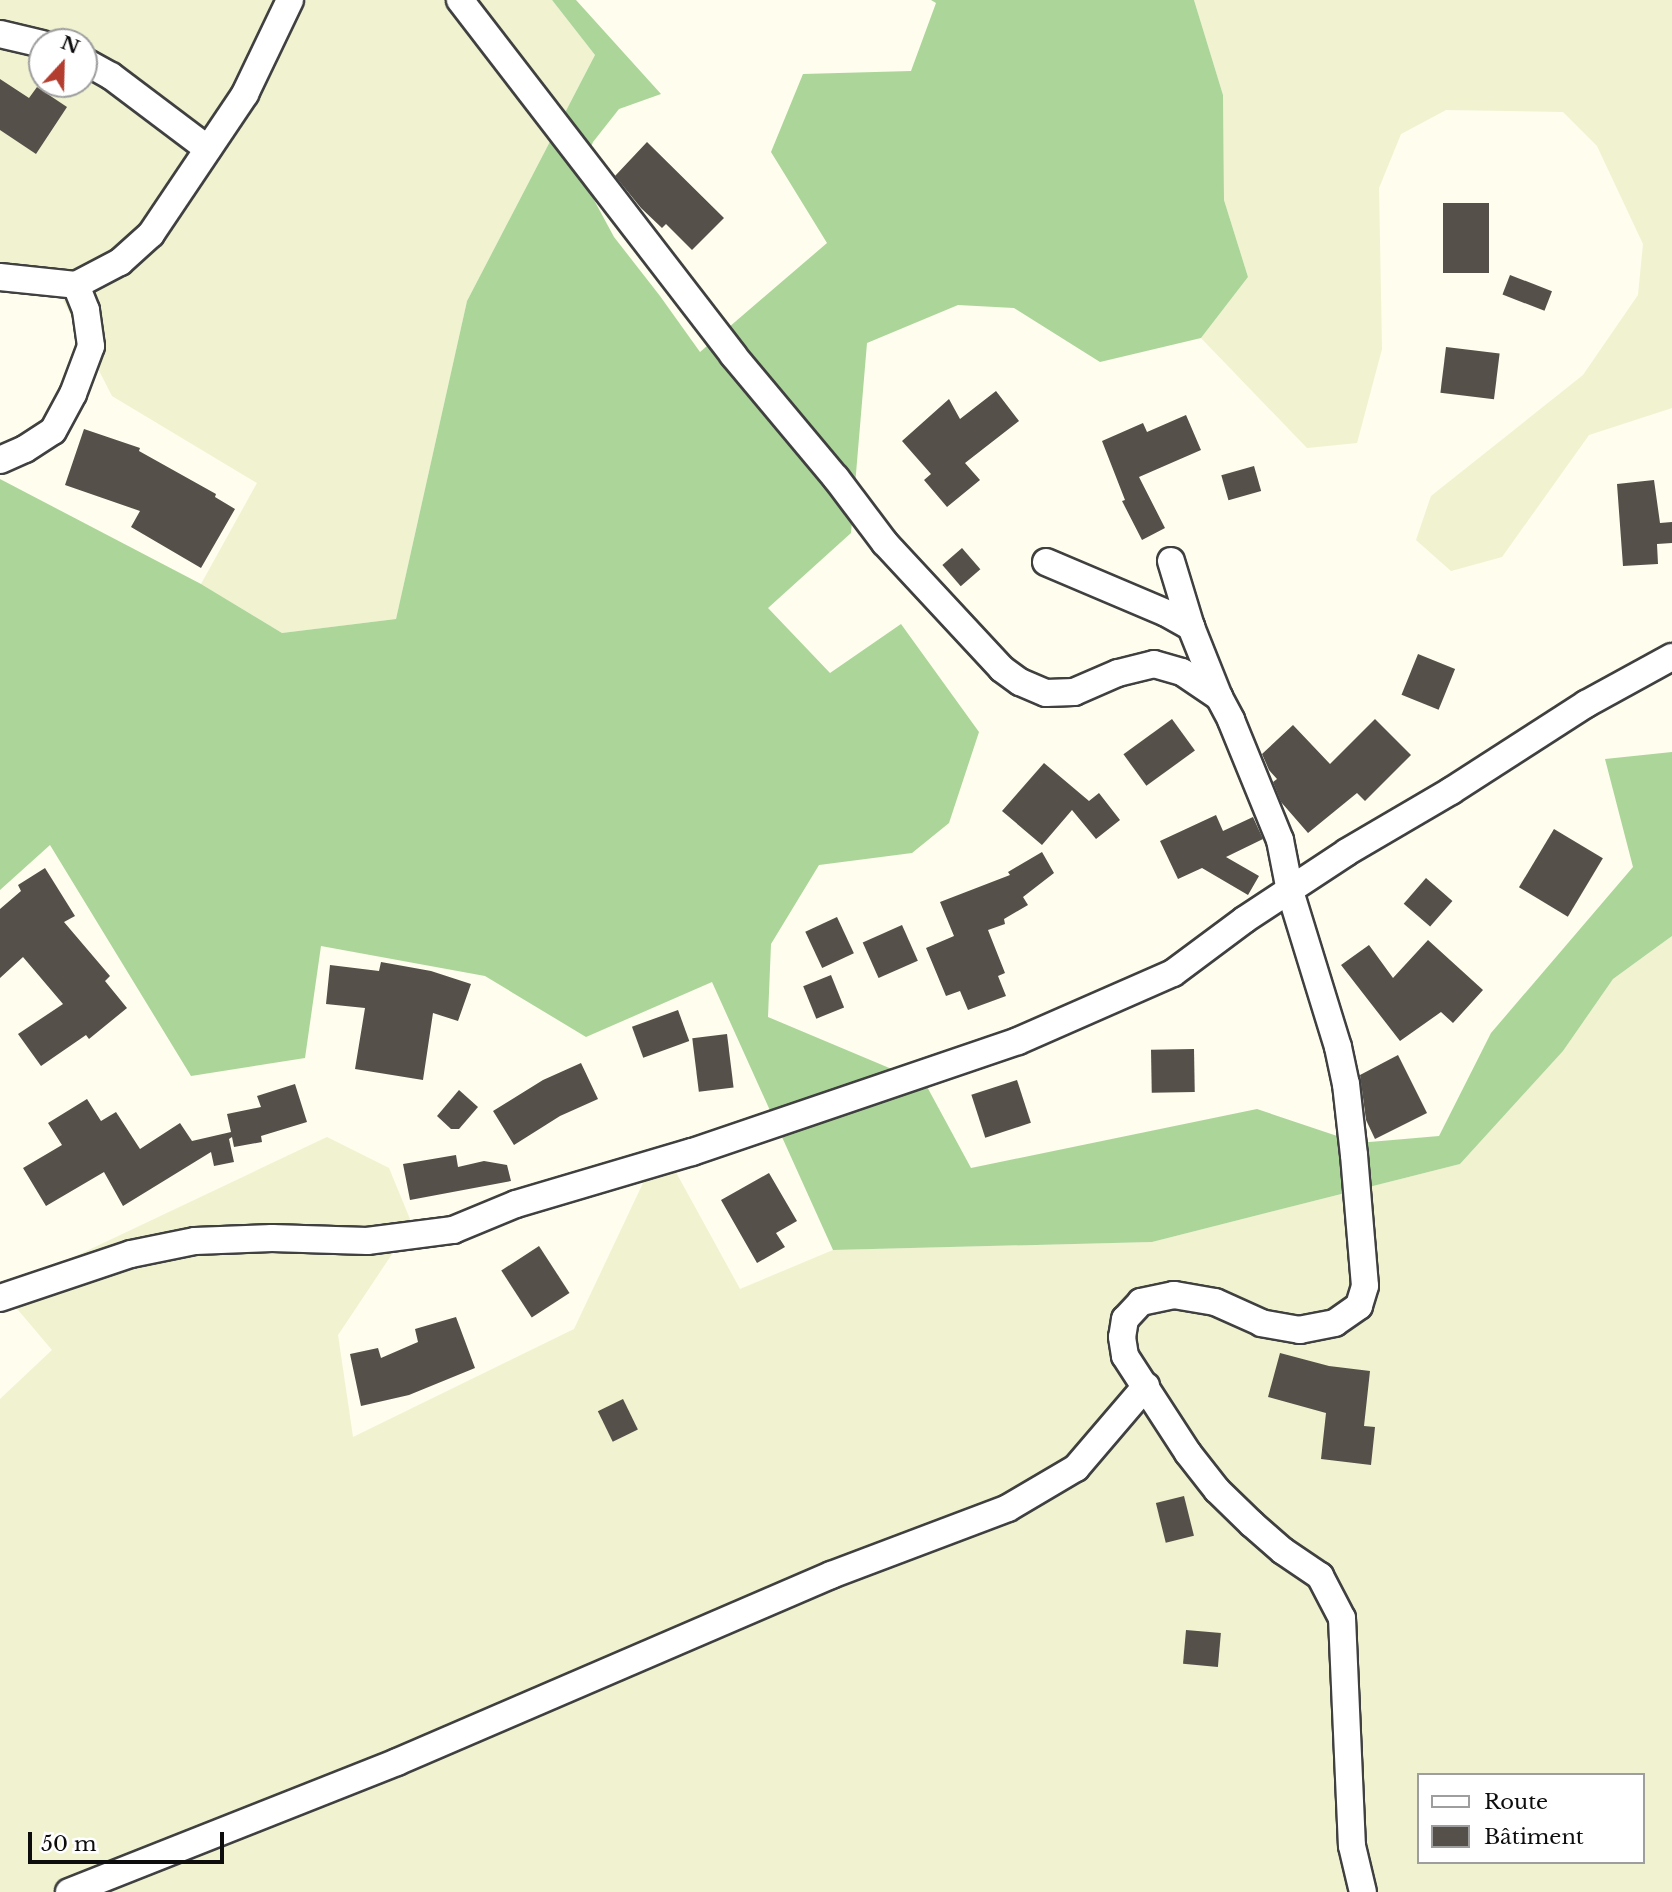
<!DOCTYPE html>
<meta charset="utf-8">
<style>
body{margin:0}
#map{position:relative;width:1672px;height:1892px;overflow:hidden;background:#fefdee;font-family:"Libre Baskerville",serif}
div>[style]{position:absolute}
.farmland>*{inset:0;background:#f0f2d0}
.forest>*{inset:0;background:#acd59a}
.building>*{inset:0;background:#55504a;transform-origin:0 0}
.roads{filter:drop-shadow(2px 0 #404040) drop-shadow(-2px 0 #404040) drop-shadow(0 2px #404040) drop-shadow(0 -2px #404040)}
.minor>*{height:26px;margin:-13px;padding:0 13px;transform-origin:13px;border-radius:13px;background:#fff}
span{translate:-50% -50%;white-space:nowrap;text-align:center;line-height:1.15;-webkit-text-stroke:7px #fff;paint-order:stroke}
.legend{position:absolute;left:1417px;top:1773px;width:228px;height:91px;box-sizing:border-box;background:#fff;border:2px solid #9e9e9e;margin:0;padding:9px 12px;list-style:none;font-size:21px;color:#0d0d0d}
.legend li{display:flex;align-items:center;gap:14px;height:35px}
.legend b{width:35px;border:2px solid #9e9e9e}
.north{position:absolute;left:28px;top:28px;width:70px;height:70px;box-sizing:border-box;background:#fff;border:2px solid #9e9e9e;border-radius:50%;rotate:22deg;font-size:19px;font-weight:700;line-height:28px;text-align:center;color:#0d0d0d}
.north::after{content:'';display:block;margin:auto;width:24px;height:32px;background:#b33d2f;clip-path:polygon(50% 0,100% 100%,50% 72%,0 100%)}
.scale{position:absolute;left:28px;top:1832px;width:196px;height:32px;box-sizing:border-box;border:4px solid #0d0d0d;border-top:0;padding-left:9px;font-size:21px;line-height:24px;white-space:nowrap;color:#0d0d0d;-webkit-text-stroke:5px #fff;paint-order:stroke}
</style>
<div id="map">
<div class="farmland">
<i style="clip-path:polygon(evenodd,0 0,552px 0,595px 55px,467px 301px,396px 619px,282px 633px,201px 584px,257px 483px,112px 396px,60px 294px,0 288px,0 0,42px 42px,84px 42px,84px 84px,42px 84px,42px 42px)"></i>
<i style="clip-path:polygon(1194px 0,1672px 0,1672px 408px,1589px 435px,1502px 557px,1451px 571px,1416px 540px,1431px 496px,1583px 375px,1638px 295px,1643px 244px,1597px 146px,1563px 112px,1446px 110px,1401px 134px,1379px 188px,1382px 349px,1357px 443px,1307px 448px,1201px 338px,1248px 277px,1224px 200px,1223px 95px)"></i>
<i style="clip-path:polygon(evenodd,1672px 936px,1672px 1892px,0 1892px,0 1399px,52px 1350px,2px 1291px,327px 1137px,389px 1168px,412px 1224px,338px 1335px,353px 1437px,574px 1329px,661px 1145px,740px 1289px,833px 1250px,1152px 1242px,1460px 1164px,1563px 1051px,1613px 979px,1672px 936px,1418px 1775px,1642px 1775px,1642px 1862px,1418px 1862px,1418px 1775px)"></i>
</div>
<div class="forest">
<i style="clip-path:polygon(552px 0,576px 0,661px 94px,619px 109px,593px 142px,580px 174px,614px 237px,660px 296px,700px 352px,827px 243px,771px 152px,803px 74px,911px 71px,936px 3px,931px 0,1194px 0,1223px 95px,1224px 200px,1248px 277px,1201px 338px,1100px 362px,1014px 308px,958px 305px,867px 343px,851px 533px,768px 608px,830px 673px,901px 624px,979px 732px,949px 823px,912px 853px,819px 865px,771px 944px,768px 1017px,925px 1083px,971px 1168px,1257px 1109px,1358px 1143px,1439px 1136px,1491px 1033px,1633px 867px,1605px 759px,1672px 752px,1672px 936px,1613px 979px,1563px 1051px,1460px 1164px,1152px 1242px,833px 1250px,712px 982px,586px 1037px,485px 976px,321px 946px,305px 1058px,191px 1076px,50px 845px,0 890px,0 479px,201px 584px,282px 633px,396px 619px,467px 301px,595px 55px)"></i>
</div>
<div class="building">
<i style="clip-path:polygon(0 79px,29px 98px,37px 87px,67px 107px,36px 154px,0 130px)"></i>
<i style="clip-path:polygon(647px 142px,724px 218px,692px 250px,666px 224px,662px 228px,641px 208px,615px 176px)"></i>
<i style="left:1443px;top:203px;width:46px;height:70px"></i>
<i style="left:1510px;top:275px;width:45px;height:21px;rotate:21deg"></i>
<i style="left:1446px;top:347px;width:54px;height:46px;rotate:7deg"></i>
<i style="clip-path:polygon(996px 391px,1019px 421px,965px 463px,980px 480px,947px 507px,924px 480px,931px 474px,902px 441px,949px 399px,960px 419px)"></i>
<i style="clip-path:polygon(1186px 415px,1201px 450px,1139px 477px,1165px 528px,1142px 540px,1122px 501px,1125px 500px,1102px 441px,1143px 423px,1147px 432px)"></i>
<i style="clip-path:polygon(84px 429px,140px 448px,139px 451px,216px 494px,215px 497px,235px 509px,201px 568px,131px 527px,140px 511px,65px 485px)"></i>
<i style="left:1254px;top:466px;width:26px;height:34px;rotate:74deg"></i>
<i style="clip-path:polygon(1654px 480px,1660px 523px,1672px 522px,1672px 543px,1657px 544px,1658px 564px,1623px 566px,1617px 484px)"></i>
<i style="left:962px;top:548px;width:28px;height:26px;rotate:49deg"></i>
<i style="left:1418px;top:654px;width:40px;height:44px;rotate:22deg"></i>
<i style="left:1172px;top:719px;width:39px;height:60px;rotate:54deg"></i>
<i style="clip-path:polygon(1375px 719px,1411px 755px,1365px 801px,1357px 793px,1308px 833px,1281px 802px,1273px 782px,1277px 779px,1269px 770px,1262px 754px,1293px 725px,1330px 764px)"></i>
<i style="clip-path:polygon(1044px 763px,1089px 801px,1099px 793px,1120px 820px,1096px 839px,1072px 810px,1042px 845px,1002px 811px)"></i>
<i style="clip-path:polygon(1216px 815px,1223px 831px,1253px 817px,1263px 839px,1226px 857px,1259px 876px,1248px 895px,1202px 868px,1178px 879px,1160px 841px)"></i>
<i style="left:1554px;top:829px;width:57px;height:68px;rotate:31deg"></i>
<i style="clip-path:polygon(1042px 852px,1054px 873px,1023px 897px,1028px 905px,1004px 919px,1005px 924px,988px 930px,1005px 973px,998px 976px,1006px 996px,968px 1010px,960px 991px,946px 996px,926px 948px,954px 936px,940px 902px,1010px 875px,1008px 872px)"></i>
<i style="clip-path:polygon(45px 868px,75px 916px,64px 922px,110px 976px,105px 981px,127px 1008px,89px 1039px,86px 1035px,41px 1066px,18px 1034px,63px 1004px,23px 957px,0 978px,0 909px,21px 891px,18px 885px)"></i>
<i style="left:1426px;top:878px;width:35px;height:34px;rotate:41deg"></i>
<i style="left:837px;top:917px;width:40px;height:35px;rotate:65deg"></i>
<i style="left:902px;top:925px;width:39px;height:43px;rotate:66deg"></i>
<i style="clip-path:polygon(1428px 940px,1483px 990px,1453px 1023px,1441px 1012px,1400px 1041px,1341px 965px,1369px 945px,1393px 978px)"></i>
<i style="clip-path:polygon(381px 962px,431px 971px,471px 984px,458px 1021px,433px 1013px,423px 1080px,355px 1069px,365px 1008px,326px 1004px,330px 965px,379px 971px)"></i>
<i style="left:831px;top:975px;width:35px;height:30px;rotate:68deg"></i>
<i style="left:678px;top:1010px;width:33px;height:49px;rotate:70deg"></i>
<i style="left:727px;top:1034px;width:54px;height:35px;rotate:83deg"></i>
<i style="left:1194px;top:1049px;width:43px;height:43px;rotate:89deg"></i>
<i style="clip-path:polygon(1398px 1055px,1427px 1113px,1375px 1139px,1366px 1120px,1360px 1075px)"></i>
<i style="clip-path:polygon(581px 1063px,598px 1099px,560px 1116px,514px 1145px,493px 1111px,543px 1080px)"></i>
<i style="left:1017px;top:1080px;width:45px;height:48px;rotate:72deg"></i>
<i style="clip-path:polygon(295px 1084px,307px 1122px,261px 1136px,262px 1142px,234px 1147px,232px 1137px,229px 1139px,234px 1162px,214px 1166px,211px 1152px,123px 1206px,104px 1172px,46px 1206px,23px 1168px,62px 1145px,48px 1123px,87px 1099px,101px 1121px,116px 1112px,140px 1149px,180px 1123px,192px 1141px,231px 1132px,227px 1114px,261px 1107px,257px 1096px)"></i>
<i style="clip-path:polygon(459px 1090px,478px 1107px,459px 1129px,451px 1129px,437px 1116px)"></i>
<i style="clip-path:polygon(456px 1155px,458px 1167px,484px 1161px,507px 1165px,511px 1181px,410px 1200px,403px 1164px)"></i>
<i style="clip-path:polygon(769px 1173px,797px 1221px,776px 1233px,785px 1247px,757px 1263px,721px 1200px)"></i>
<i style="left:539px;top:1246px;width:56px;height:45px;rotate:57deg"></i>
<i style="clip-path:polygon(456px 1317px,475px 1368px,409px 1395px,361px 1406px,350px 1354px,378px 1348px,381px 1358px,418px 1342px,415px 1329px)"></i>
<i style="clip-path:polygon(1280px 1353px,1329px 1366px,1370px 1371px,1364px 1426px,1375px 1427px,1371px 1465px,1321px 1459px,1326px 1413px,1268px 1397px)"></i>
<i style="left:623px;top:1399px;width:34px;height:28px;rotate:64deg"></i>
<i style="left:1184px;top:1496px;width:41px;height:29px;rotate:76deg"></i>
<i style="left:1186px;top:1630px;width:35px;height:34px;rotate:5deg"></i>
</div>
<div class="roads">
<div class="minor">
<i style="left:460px;top:0;width:448px;rotate:52.4deg"></i>
<i style="left:733px;top:355px;width:160px;rotate:50.1deg"></i>
<i style="left:836px;top:478px;width:81px;rotate:53deg"></i>
<i style="left:885px;top:543px;width:172px;rotate:47.1deg"></i>
<i style="left:1002px;top:669px;width:22px;rotate:36deg"></i>
<i style="left:1020px;top:682px;width:28px;rotate:23deg"></i>
<i style="left:1046px;top:693px;width:28px;rotate:-2deg"></i>
<i style="left:1074px;top:692px;width:48px;rotate:-23.4deg"></i>
<i style="left:1118px;top:673px;width:37px;rotate:-14deg"></i>
<i style="left:1154px;top:664px;width:29px;rotate:16deg"></i>
<i style="left:1182px;top:672px;width:45px;rotate:34deg"></i>
<i style="left:1219px;top:697px;width:26px;rotate:62deg"></i>
<i style="left:1231px;top:720px;width:130px;rotate:67.8deg"></i>
<i style="left:1280px;top:840px;width:52px;rotate:78.9deg"></i>
<i style="left:1290px;top:891px;width:163px;rotate:72.9deg"></i>
<i style="left:1338px;top:1047px;width:38px;rotate:78deg"></i>
<i style="left:1346px;top:1084px;width:71px;rotate:83.6deg"></i>
<i style="left:1354px;top:1155px;width:131px;rotate:85.2deg"></i>
<i style="left:1365px;top:1286px;width:21px;rotate:107deg"></i>
<i style="left:1359px;top:1306px;width:29px;rotate:145deg"></i>
<i style="left:1335px;top:1323px;width:36px;rotate:169deg"></i>
<i style="left:1300px;top:1330px;width:39px;rotate:-170deg"></i>
<i style="left:1262px;top:1323px;width:51px;rotate:-155.9deg"></i>
<i style="left:1215px;top:1302px;width:42px;rotate:-170.3deg"></i>
<i style="left:1174px;top:1295px;width:34px;rotate:168deg"></i>
<i style="left:1141px;top:1302px;width:23px;rotate:133deg"></i>
<i style="left:1125px;top:1319px;width:18px;rotate:99deg"></i>
<i style="left:1122px;top:1337px;width:19px;rotate:81deg"></i>
<i style="left:1125px;top:1356px;width:116px;rotate:57deg"></i>
<i style="left:1188px;top:1453px;width:47px;rotate:51.9deg"></i>
<i style="left:1217px;top:1490px;width:49px;rotate:44.2deg"></i>
<i style="left:1252px;top:1524px;width:41px;rotate:41.1deg"></i>
<i style="left:1283px;top:1551px;width:45px;rotate:34deg"></i>
<i style="left:1320px;top:1576px;width:47px;rotate:62.4deg"></i>
<i style="left:1342px;top:1618px;width:228px;rotate:87.5deg"></i>
<i style="left:1352px;top:1846px;width:47px;rotate:76.6deg"></i>
<i style="left:0;top:34px;width:43px;rotate:13.4deg"></i>
<i style="left:84px;top:61px;width:31px;rotate:29deg"></i>
<i style="left:111px;top:76px;width:121px;rotate:37deg"></i>
<i style="left:0;top:277px;width:76px;rotate:6deg"></i>
<i style="left:76px;top:285px;width:50px;rotate:-27.6deg"></i>
<i style="left:120px;top:262px;width:42px;rotate:-42.1deg"></i>
<i style="left:151px;top:234px;width:169px;rotate:-56.1deg"></i>
<i style="left:245px;top:94px;width:104px;rotate:-64.4deg"></i>
<i style="left:0;top:460px;width:27px;rotate:-24deg"></i>
<i style="left:25px;top:449px;width:33px;rotate:-33deg"></i>
<i style="left:53px;top:431px;width:42px;rotate:-61.6deg"></i>
<i style="left:73px;top:394px;width:51px;rotate:-69.4deg"></i>
<i style="left:91px;top:346px;width:36px;rotate:-98deg"></i>
<i style="left:86px;top:310px;width:27px;rotate:-112deg"></i>
<i style="left:1171px;top:561px;width:69px;rotate:73.1deg"></i>
<i style="left:1046px;top:562px;width:130px;rotate:23deg"></i>
<i style="left:1166px;top:613px;width:29px;rotate:29deg"></i>
<i style="left:1191px;top:627px;width:75px;rotate:68.2deg"></i>
<i style="left:0;top:1298px;width:138px;rotate:-18.6deg"></i>
<i style="left:131px;top:1254px;width:65px;rotate:-11.5deg"></i>
<i style="left:195px;top:1241px;width:77px;rotate:-2.2deg"></i>
<i style="left:272px;top:1238px;width:95px;rotate:1.8deg"></i>
<i style="left:367px;top:1241px;width:87px;rotate:-7.3deg"></i>
<i style="left:453px;top:1230px;width:68px;rotate:-22.4deg"></i>
<i style="left:516px;top:1204px;width:184px;rotate:-16.5deg"></i>
<i style="left:692px;top:1152px;width:344px;rotate:-18.8deg"></i>
<i style="left:1018px;top:1041px;width:169px;rotate:-23.7deg"></i>
<i style="left:1173px;top:973px;width:89px;rotate:-36.7deg"></i>
<i style="left:1244px;top:920px;width:123px;rotate:-33.4deg"></i>
<i style="left:1347px;top:852px;width:121px;rotate:-30.4deg"></i>
<i style="left:1451px;top:791px;width:161px;rotate:-32.8deg"></i>
<i style="left:1586px;top:704px;width:98px;rotate:-28.7deg"></i>
<i style="left:69px;top:1892px;width:353px;rotate:-21.6deg"></i>
<i style="left:397px;top:1762px;width:473px;rotate:-23.3deg"></i>
<i style="left:831px;top:1575px;width:189px;rotate:-20.7deg"></i>
<i style="left:1008px;top:1508px;width:79px;rotate:-30.5deg"></i>
<i style="left:1076px;top:1468px;width:108px;rotate:-49.5deg"></i>
</div>
</div>
<ul class="legend">
<li><b style="height:9px;background:#fff"></b>Route</li>
<li><b style="height:19px;background:#55504a"></b>Bâtiment</li>
</ul>
<div class="north">N</div>
<div class="scale">50 m</div>
</div>
